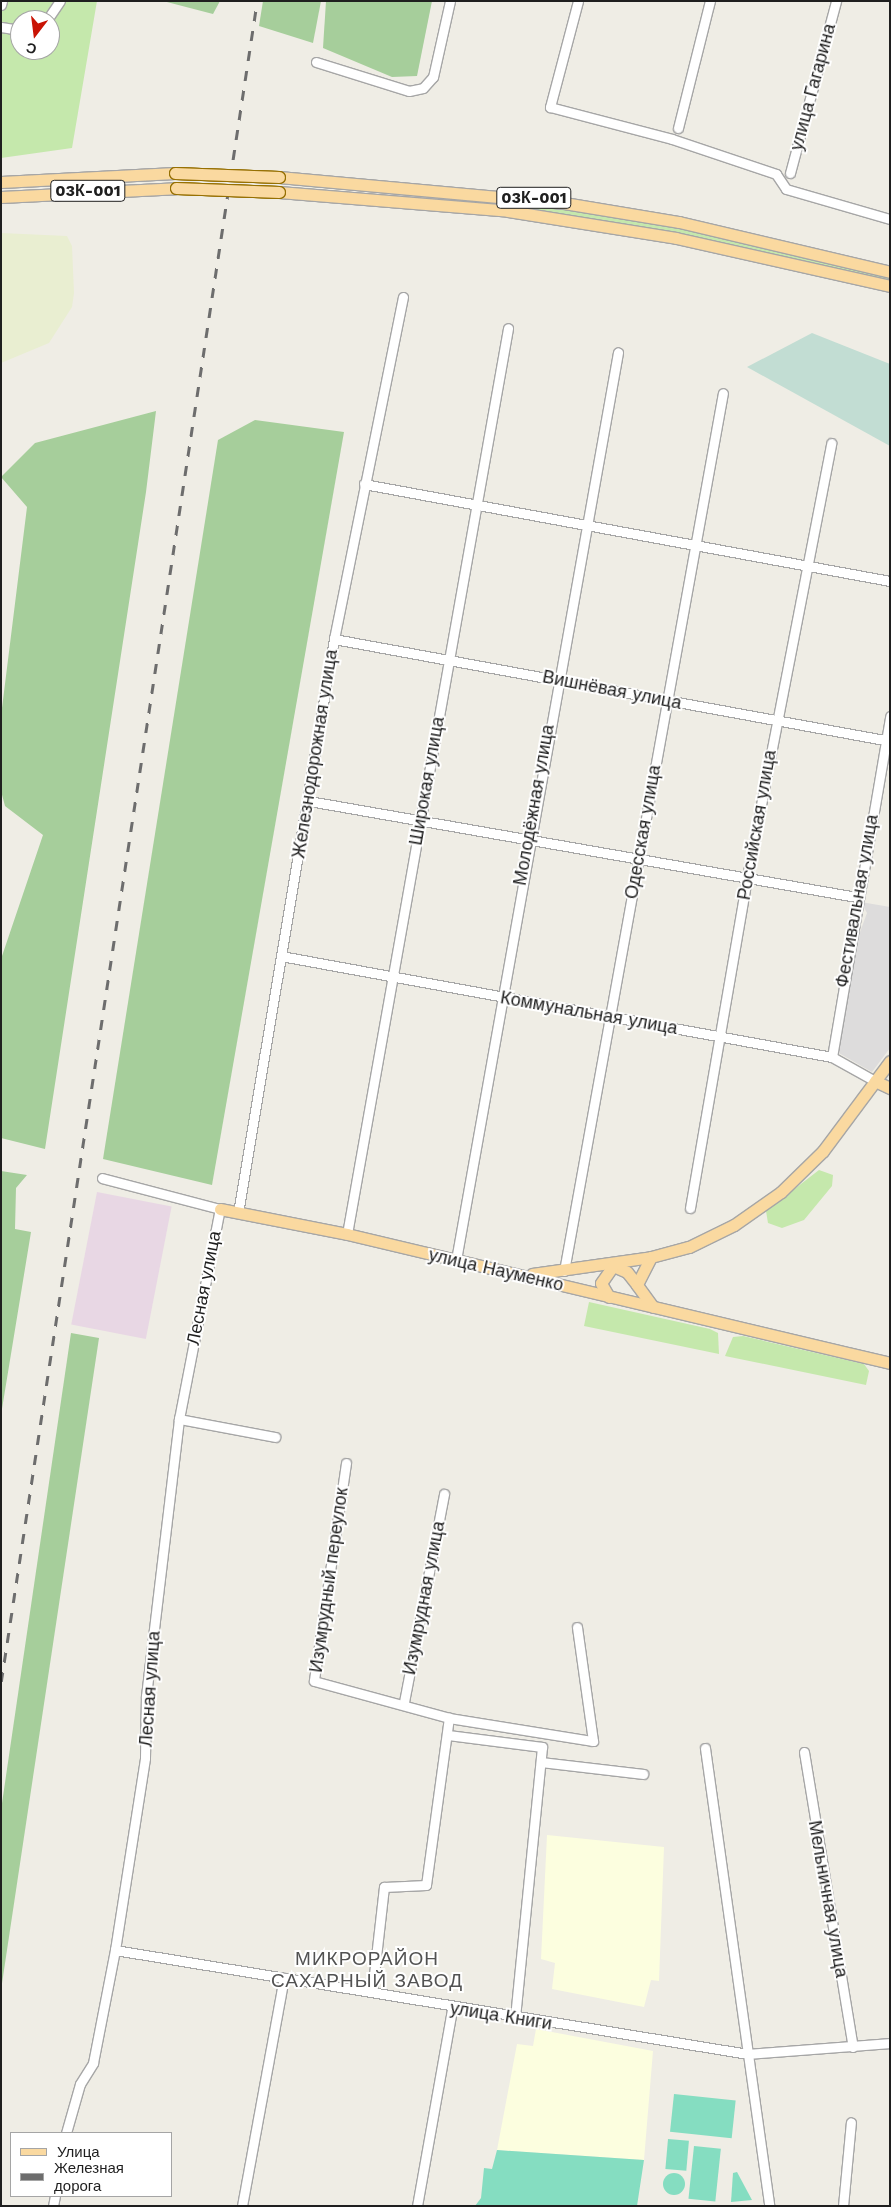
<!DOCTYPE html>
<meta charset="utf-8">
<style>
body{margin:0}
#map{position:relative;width:891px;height:2207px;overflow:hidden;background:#efede5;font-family:"Work Sans",sans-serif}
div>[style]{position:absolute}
.residential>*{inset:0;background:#dddcdc}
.industrial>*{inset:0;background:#e8d7e4;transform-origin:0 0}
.education>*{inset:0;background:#fcfedf}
.farmland>*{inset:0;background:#e9eed1}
.grass>*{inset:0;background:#c5e8ac}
.forest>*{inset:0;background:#a6ce9b}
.wetland>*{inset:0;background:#c2ddd3}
.pitch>*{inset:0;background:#85ddc1;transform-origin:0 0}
.round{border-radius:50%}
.roads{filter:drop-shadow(1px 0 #a6a6a6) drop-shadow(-1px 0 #a6a6a6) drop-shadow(0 1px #a6a6a6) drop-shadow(0 -1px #a6a6a6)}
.minor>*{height:9px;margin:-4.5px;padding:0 4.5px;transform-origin:4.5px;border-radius:4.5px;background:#fff}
.major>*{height:11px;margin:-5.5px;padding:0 5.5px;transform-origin:5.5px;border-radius:5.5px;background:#fad9a0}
.rail>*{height:2.5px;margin-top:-1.25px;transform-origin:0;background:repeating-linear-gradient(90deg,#6d6d6d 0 10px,transparent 0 20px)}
.bridges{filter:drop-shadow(1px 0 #967003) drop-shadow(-1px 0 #967003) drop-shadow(0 1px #967003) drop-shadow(0 -1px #967003)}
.major-bridge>*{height:11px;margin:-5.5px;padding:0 5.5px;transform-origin:5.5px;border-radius:5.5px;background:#fad9a0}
span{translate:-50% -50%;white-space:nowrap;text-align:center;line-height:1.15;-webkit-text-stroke:4px #fff;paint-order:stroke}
.shield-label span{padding:1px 4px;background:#fff;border:1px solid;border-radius:4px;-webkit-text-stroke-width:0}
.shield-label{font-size:16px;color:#1f1f1f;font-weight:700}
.street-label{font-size:18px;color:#1f1f1f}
.neighbourhood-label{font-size:19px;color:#525252;letter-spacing:1px}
.frame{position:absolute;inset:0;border:2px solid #1f1f1f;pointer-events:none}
.legend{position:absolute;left:10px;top:2132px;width:162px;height:65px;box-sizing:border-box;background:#fff;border:1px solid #a5a5a5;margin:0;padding:6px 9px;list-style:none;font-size:15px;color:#1f1f1f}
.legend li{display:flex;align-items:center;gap:10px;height:25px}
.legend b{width:25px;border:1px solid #a5a5a5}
.north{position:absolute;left:10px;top:10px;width:50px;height:50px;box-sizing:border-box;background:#fff;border:1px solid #a5a5a5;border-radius:50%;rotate:195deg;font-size:14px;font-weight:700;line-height:20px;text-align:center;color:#1f1f1f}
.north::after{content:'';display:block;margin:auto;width:18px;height:22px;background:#c91304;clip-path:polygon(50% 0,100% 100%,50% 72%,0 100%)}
</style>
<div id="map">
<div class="residential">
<i style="clip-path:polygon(861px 902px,890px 907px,890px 1048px,872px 1072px,837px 1052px,853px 951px,867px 913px)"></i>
</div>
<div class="industrial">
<i style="left:97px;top:1192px;width:76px;height:135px;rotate:11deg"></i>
</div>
<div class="education">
<i style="clip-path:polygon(547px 1835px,664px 1847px,659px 1981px,651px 1980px,644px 2007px,552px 1989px,555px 1963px,541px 1959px)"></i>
<i style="clip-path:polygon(536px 2029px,653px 2051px,644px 2160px,497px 2150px,517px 2044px,533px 2046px)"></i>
</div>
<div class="farmland">
<i style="clip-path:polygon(1px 233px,67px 236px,72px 246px,74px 293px,72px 307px,49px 343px,1px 363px)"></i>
</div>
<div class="grass">
<i style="clip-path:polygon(evenodd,1px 1px,97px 1px,72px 148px,1px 158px,1px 1px,20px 20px,50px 20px,50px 50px,20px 50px,20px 20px)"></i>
<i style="clip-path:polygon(311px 183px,550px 206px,660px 224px,772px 248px,890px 278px,890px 282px,657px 229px,437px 197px,310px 187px)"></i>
<i style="clip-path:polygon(819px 1170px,833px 1175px,832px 1186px,804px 1220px,782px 1228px,768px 1223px,766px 1211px)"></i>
<i style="clip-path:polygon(589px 1302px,710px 1329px,718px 1333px,719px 1354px,584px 1326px)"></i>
<i style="clip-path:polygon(743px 1336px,864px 1364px,869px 1371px,866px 1385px,725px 1356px,733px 1337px)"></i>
</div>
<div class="forest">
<i style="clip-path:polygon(163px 1px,220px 1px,213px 14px)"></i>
<i style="clip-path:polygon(263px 1px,321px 1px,313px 43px,259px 26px)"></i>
<i style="clip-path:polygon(326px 1px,432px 1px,417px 76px,392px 77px,323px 48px)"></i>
<i style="clip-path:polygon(156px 411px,146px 492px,45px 1149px,1px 1138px,1px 959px,43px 835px,5px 806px,1px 791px,1px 716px,27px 507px,1px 477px,35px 443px)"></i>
<i style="clip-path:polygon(255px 420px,344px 432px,212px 1185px,103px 1159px,218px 440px)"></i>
<i style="clip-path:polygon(1px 1171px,27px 1175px,16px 1188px,15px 1229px,31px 1232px,1px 1415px)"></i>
<i style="clip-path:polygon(71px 1333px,99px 1338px,1px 1990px,1px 1810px)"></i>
</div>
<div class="wetland">
<i style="clip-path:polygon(812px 333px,890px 364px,890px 446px,747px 367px)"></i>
</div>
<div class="pitch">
<i style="left:674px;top:2094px;width:62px;height:38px;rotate:6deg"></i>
<i style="left:668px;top:2139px;width:21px;height:30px;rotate:5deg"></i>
<i style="left:694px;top:2146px;width:27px;height:53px;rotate:6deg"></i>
<i style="clip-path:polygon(497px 2150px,644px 2160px,637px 2206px,475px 2206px,481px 2198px,484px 2168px,492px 2169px)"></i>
<i style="clip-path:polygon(737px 2172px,752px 2200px,731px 2202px,733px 2173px)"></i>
<i class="round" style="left:663px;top:2173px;width:22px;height:22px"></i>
</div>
<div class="roads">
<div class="minor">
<i style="left:578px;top:1px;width:110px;rotate:104.8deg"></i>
<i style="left:550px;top:107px;width:126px;rotate:14.7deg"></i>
<i style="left:672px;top:139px;width:110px;rotate:18.6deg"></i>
<i style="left:776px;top:174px;width:18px;rotate:56deg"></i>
<i style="left:786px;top:189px;width:108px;rotate:16.1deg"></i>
<i style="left:1px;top:5px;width:4px;rotate:-76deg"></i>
<i style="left:47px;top:20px;width:23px;rotate:-56deg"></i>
<i style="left:1px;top:27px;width:19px;rotate:9deg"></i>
<i style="left:316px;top:62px;width:97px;rotate:17.3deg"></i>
<i style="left:409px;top:91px;width:14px;rotate:-12deg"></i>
<i style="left:423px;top:88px;width:15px;rotate:-48deg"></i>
<i style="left:433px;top:77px;width:78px;rotate:-77.4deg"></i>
<i style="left:678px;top:128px;width:131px;rotate:-75.9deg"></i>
<i style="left:790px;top:173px;width:178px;rotate:-75deg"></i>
<i style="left:364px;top:484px;width:535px;rotate:10.45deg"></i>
<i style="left:334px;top:639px;width:565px;rotate:10.4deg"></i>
<i style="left:309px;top:801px;width:555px;rotate:9.95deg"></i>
<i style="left:281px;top:956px;width:560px;rotate:10.39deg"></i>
<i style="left:832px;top:1057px;width:49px;rotate:29.2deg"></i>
<i style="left:832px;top:1057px;width:346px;rotate:-80.3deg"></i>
<i style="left:690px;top:1208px;width:336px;rotate:-80.2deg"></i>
<i style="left:747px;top:877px;width:442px;rotate:-79deg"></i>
<i style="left:238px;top:1213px;width:582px;rotate:-80.51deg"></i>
<i style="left:334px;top:639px;width:349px;rotate:-78.6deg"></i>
<i style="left:347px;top:1234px;width:920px;rotate:-79.92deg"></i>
<i style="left:456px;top:1260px;width:922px;rotate:-79.88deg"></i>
<i style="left:564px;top:1271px;width:892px;rotate:-79.74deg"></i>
<i style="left:179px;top:1419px;width:98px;rotate:10.6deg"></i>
<i style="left:346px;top:1463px;width:220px;rotate:98.4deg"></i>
<i style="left:314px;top:1681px;width:140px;rotate:15.3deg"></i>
<i style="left:449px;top:1718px;width:146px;rotate:9.1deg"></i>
<i style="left:593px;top:1741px;width:115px;rotate:-98deg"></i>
<i style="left:404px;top:1702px;width:212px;rotate:-79.1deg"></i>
<i style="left:448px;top:1735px;width:95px;rotate:7.3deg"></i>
<i style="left:542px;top:1747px;width:272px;rotate:95.7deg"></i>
<i style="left:705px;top:1748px;width:462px;rotate:82deg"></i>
<i style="left:804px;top:1752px;width:299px;rotate:80.6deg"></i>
<i style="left:541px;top:1762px;width:103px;rotate:6.7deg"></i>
<i style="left:115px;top:1950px;width:641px;rotate:9.33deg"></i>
<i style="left:748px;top:2054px;width:142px;rotate:-4.4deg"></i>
<i style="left:372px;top:1992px;width:106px;rotate:-83.5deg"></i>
<i style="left:384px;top:1887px;width:42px;rotate:-2.7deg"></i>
<i style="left:426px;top:1885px;width:169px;rotate:-82.2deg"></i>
<i style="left:66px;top:2133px;width:51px;rotate:-74.1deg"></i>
<i style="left:80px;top:2084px;width:25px;rotate:-58deg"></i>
<i style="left:93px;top:2063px;width:115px;rotate:-79deg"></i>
<i style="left:115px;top:1950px;width:194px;rotate:-81.1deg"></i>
<i style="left:145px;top:1758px;width:62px;rotate:-89.1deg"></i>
<i style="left:146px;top:1696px;width:279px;rotate:-83.2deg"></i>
<i style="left:179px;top:1419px;width:214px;rotate:-79deg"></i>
<i style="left:220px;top:1209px;width:122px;rotate:-165.3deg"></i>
<i style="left:53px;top:2206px;width:10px;rotate:-79deg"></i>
<i style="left:242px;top:2206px;width:232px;rotate:-79.6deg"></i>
<i style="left:417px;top:2206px;width:200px;rotate:-79.9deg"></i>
<i style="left:843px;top:2206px;width:84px;rotate:-84.6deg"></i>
</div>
<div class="major">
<i style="left:279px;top:177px;width:286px;rotate:5.2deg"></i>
<i style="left:564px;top:203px;width:117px;rotate:9.4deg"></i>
<i style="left:679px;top:222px;width:217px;rotate:13.3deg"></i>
<i style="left:1px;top:182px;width:174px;rotate:-3deg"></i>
<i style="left:279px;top:192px;width:230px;rotate:4.7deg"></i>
<i style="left:508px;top:211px;width:170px;rotate:9.1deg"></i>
<i style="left:676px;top:238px;width:219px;rotate:12.6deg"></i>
<i style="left:1px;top:197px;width:175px;rotate:-2.9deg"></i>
<i style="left:875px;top:1081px;width:17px;rotate:25deg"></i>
<i style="left:220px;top:1209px;width:129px;rotate:11.1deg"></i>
<i style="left:347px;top:1234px;width:558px;rotate:13.36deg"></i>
<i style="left:651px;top:1257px;width:31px;rotate:117deg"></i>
<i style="left:637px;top:1285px;width:27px;rotate:54deg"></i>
<i style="left:613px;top:1266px;width:15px;rotate:23deg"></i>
<i style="left:627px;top:1272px;width:16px;rotate:52deg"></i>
<i style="left:532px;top:1274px;width:120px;rotate:-8.1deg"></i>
<i style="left:651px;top:1257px;width:39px;rotate:-15deg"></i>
<i style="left:689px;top:1247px;width:50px;rotate:-26.1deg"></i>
<i style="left:734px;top:1225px;width:57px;rotate:-35.1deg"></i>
<i style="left:781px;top:1192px;width:59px;rotate:-44.3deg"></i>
<i style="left:823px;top:1151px;width:112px;rotate:-53.3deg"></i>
<i style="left:609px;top:1297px;width:16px;rotate:-120deg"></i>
<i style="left:601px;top:1283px;width:21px;rotate:-55deg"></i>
</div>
</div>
<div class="rail">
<i style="left:1px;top:1682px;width:1700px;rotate:-81.34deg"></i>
</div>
<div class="bridges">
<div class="major-bridge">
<i style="left:175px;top:173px;width:104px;rotate:2.2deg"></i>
<i style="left:176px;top:188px;width:103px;rotate:2.2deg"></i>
</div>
</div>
<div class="shield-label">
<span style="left:88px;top:191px">03К-001</span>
<span style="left:534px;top:198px">03К-001</span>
</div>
<div class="street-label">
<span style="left:813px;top:87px;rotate:-75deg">улица Гагарина</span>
<span style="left:612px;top:690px;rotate:11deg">Вишнёвая улица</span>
<span style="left:315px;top:754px;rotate:-81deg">Железнодорожная улица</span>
<span style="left:427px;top:781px;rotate:-80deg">Широкая улица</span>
<span style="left:534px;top:805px;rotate:-80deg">Молодёжная улица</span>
<span style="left:757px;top:825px;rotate:-80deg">Российская улица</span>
<span style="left:643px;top:832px;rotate:-80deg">Одесская улица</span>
<span style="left:857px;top:901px;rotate:-80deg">Фестивальная улица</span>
<span style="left:589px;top:1013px;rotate:10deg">Коммунальная улица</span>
<span style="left:496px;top:1270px;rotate:13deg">улица Науменко</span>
<span style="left:204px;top:1288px;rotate:-79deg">Лесная улица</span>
<span style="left:329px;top:1580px;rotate:-82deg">Изумрудный переулок</span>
<span style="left:424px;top:1598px;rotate:-79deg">Изумрудная улица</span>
<span style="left:150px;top:1689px;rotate:-86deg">Лесная улица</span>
<span style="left:828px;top:1899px;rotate:80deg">Мельничная улица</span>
<span style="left:501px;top:2016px;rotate:9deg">улица Книги</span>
</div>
<div class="neighbourhood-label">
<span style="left:367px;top:1970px">МИКРОРАЙОН<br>САХАРНЫЙ ЗАВОД</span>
</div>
<div class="frame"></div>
<ul class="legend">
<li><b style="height:6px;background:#fad9a0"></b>Улица</li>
<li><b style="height:6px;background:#6d6d6d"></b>Железная дорога</li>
</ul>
<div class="north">С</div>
</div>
